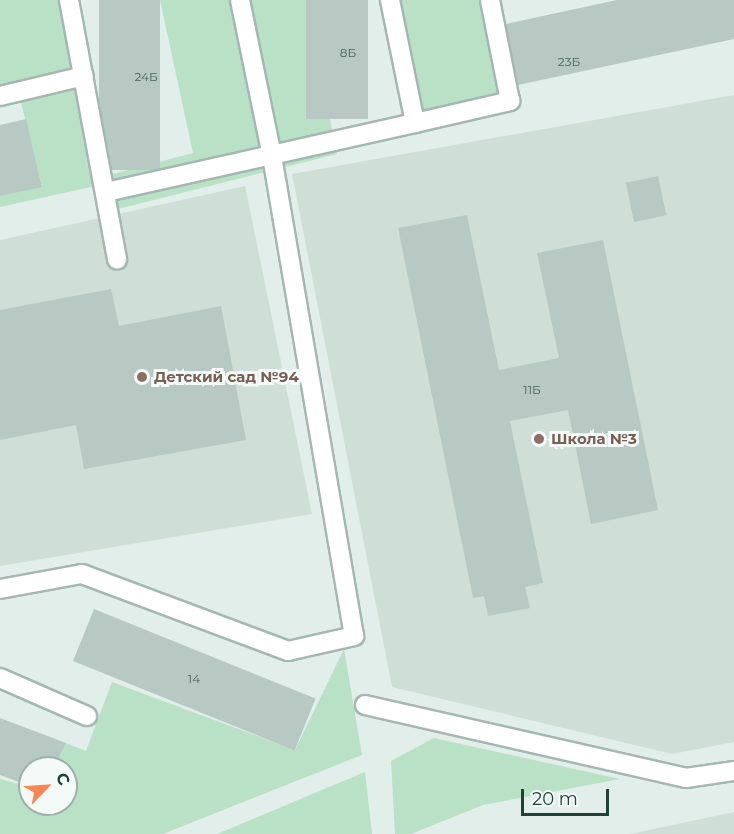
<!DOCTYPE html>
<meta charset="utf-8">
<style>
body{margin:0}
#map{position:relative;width:734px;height:834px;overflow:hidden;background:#e2eee9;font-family:Montserrat,sans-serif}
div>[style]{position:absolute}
.built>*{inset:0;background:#d0ded8}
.green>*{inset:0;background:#b9e1c6}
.building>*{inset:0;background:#b7c9c2;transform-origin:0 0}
.roads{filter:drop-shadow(2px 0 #a4b7b1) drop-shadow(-2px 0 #a4b7b1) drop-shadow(0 2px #a4b7b1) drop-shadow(0 -2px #a4b7b1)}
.minor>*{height:18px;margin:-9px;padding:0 9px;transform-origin:9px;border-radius:9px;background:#fff}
.dots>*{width:16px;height:16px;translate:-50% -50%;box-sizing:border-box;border:3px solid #f3faf7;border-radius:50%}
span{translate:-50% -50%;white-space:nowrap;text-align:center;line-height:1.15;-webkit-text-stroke:6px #f3faf7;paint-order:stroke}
.number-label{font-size:12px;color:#46635c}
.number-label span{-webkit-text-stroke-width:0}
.education-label{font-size:15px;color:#785e54;font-weight:700}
.left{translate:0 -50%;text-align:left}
.north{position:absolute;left:18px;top:756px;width:60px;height:60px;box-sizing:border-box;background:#f3faf7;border:2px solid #9fb0ab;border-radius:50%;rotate:65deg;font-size:16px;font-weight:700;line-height:24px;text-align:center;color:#20413a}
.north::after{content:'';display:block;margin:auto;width:21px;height:27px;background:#ff844f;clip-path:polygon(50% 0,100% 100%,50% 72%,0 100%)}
.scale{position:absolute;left:521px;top:789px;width:88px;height:27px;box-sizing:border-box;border:3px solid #20413a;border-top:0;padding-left:8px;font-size:18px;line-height:21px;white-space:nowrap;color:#20413a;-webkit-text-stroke:4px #f3faf7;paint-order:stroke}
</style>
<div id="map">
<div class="built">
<i style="clip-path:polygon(734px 95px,734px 742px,672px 754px,392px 687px,292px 174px)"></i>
<i style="clip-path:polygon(245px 186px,312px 514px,0 566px,0 240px)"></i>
<i style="clip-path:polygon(734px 812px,734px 834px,630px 834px)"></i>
</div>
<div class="green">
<i style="clip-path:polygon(0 0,64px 0,100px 185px,0 207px,0 196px,42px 186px,17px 87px,0 90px)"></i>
<i style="clip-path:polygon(160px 0,306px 0,337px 154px,114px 210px,109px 175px,193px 153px)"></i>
<i style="clip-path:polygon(395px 0,486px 0,505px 97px,419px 116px)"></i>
<i style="clip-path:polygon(344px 649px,362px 755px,163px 834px,0 834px,0 779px,30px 787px,30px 804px,66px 804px,66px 768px,54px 768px,66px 743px,86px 751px,112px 682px,295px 750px)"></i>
<i style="clip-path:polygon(434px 738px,620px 779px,483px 805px,411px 834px,395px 834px,391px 761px)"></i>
<i style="clip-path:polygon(365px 772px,372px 834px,217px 834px)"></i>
</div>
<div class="building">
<i style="left:99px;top:0;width:61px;height:170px"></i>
<i style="left:306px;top:0;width:62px;height:119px"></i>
<i style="clip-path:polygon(617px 0,734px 0,734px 39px,518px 85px,506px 24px)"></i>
<i style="clip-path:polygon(26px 119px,42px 187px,0 196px,0 125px)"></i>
<i style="left:658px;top:176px;width:40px;height:33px;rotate:78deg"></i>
<i style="clip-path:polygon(467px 215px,499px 370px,559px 358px,537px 253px,603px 240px,658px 510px,591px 524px,568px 410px,510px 421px,543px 583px,525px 587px,530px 608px,488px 616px,484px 596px,473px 598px,398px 228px)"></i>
<i style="clip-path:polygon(111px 289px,119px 326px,221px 306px,246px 440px,84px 469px,76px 425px,0 440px,0 310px)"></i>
<i style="left:94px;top:609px;width:239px;height:56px;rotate:22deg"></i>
<i style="clip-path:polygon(0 718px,66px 743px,54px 768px,30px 768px,30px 786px,0 775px)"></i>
</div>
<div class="roads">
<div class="minor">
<i style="left:69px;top:0;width:264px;rotate:79.5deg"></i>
<i style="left:0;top:96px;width:86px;rotate:-13.4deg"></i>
<i style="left:415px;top:123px;width:98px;rotate:-13deg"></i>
<i style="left:510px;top:101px;width:103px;rotate:-101.2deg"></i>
<i style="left:106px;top:192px;width:317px;rotate:-12.6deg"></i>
<i style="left:415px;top:123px;width:126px;rotate:-101.5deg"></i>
<i style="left:0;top:589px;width:83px;rotate:-10.4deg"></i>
<i style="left:82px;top:574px;width:220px;rotate:20.5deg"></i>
<i style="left:288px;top:651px;width:68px;rotate:-12.8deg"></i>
<i style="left:354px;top:636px;width:487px;rotate:-99.7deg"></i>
<i style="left:272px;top:156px;width:159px;rotate:-101.6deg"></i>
<i style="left:0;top:678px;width:95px;rotate:23.6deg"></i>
<i style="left:365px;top:705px;width:329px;rotate:12.8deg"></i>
<i style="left:686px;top:778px;width:49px;rotate:-8.3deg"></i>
</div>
</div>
<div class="dots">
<i style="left:142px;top:377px;background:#8d6e63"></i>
<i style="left:539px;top:439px;background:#8d6e63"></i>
</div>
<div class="number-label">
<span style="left:348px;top:53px">8Б</span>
<span style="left:569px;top:62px">23Б</span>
<span style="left:146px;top:77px">24Б</span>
<span style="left:532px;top:390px">11Б</span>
<span style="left:194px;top:679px">14</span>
</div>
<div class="education-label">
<span class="left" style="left:154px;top:377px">Детский сад №94</span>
<span class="left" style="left:551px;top:439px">Школа №3</span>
</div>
<div class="north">С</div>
<div class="scale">20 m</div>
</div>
